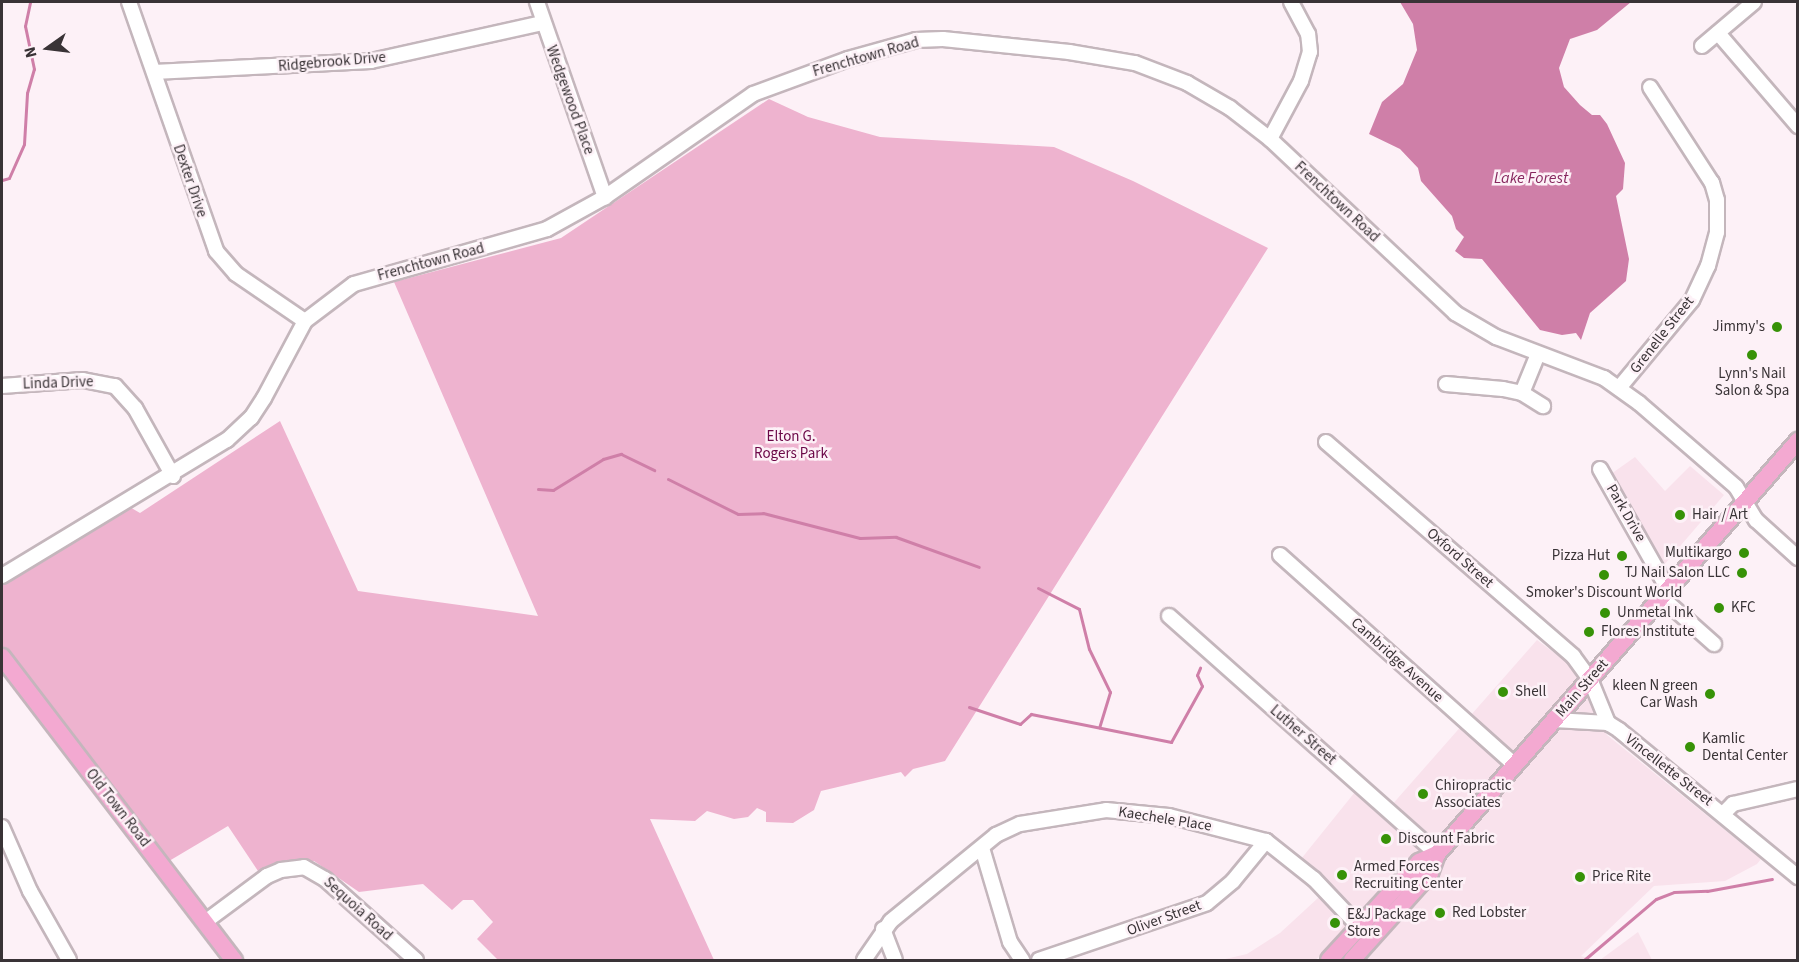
<!DOCTYPE html>
<style>
body{margin:0}
#map{position:relative;width:1799px;height:962px;overflow:hidden;background:#fdf1f7;font-family:"Source Sans 3",sans-serif}
div>[style]{position:absolute}
.built>*{inset:0;background:#f9e2ec}
.green>*{inset:0;background:#eeb3cf}
.water>*{inset:0;background:#cf7fa8}
.stream>*{height:3px;margin:-1.5px;padding:0 1.5px;transform-origin:1.5px;border-radius:1.5px;background:#cf7fa8}
.roads{filter:drop-shadow(2px 0 #c4b6bc) drop-shadow(-2px 0 #c4b6bc) drop-shadow(0 2px #c4b6bc) drop-shadow(0 -2px #c4b6bc)}
.minor>*{height:14px;margin:-7px;padding:0 7px;transform-origin:7px;border-radius:7px;background:#fff}
.major>*{height:16px;margin:-8px;padding:0 8px;transform-origin:8px;border-radius:8px;background:#f3a9d1}
.dots>*{width:16px;height:16px;translate:-50% -50%;box-sizing:border-box;border:3px solid #fdf1f7;border-radius:50%}
span{translate:-50% -50%;white-space:nowrap;text-align:center;line-height:1.15;-webkit-text-stroke:5px #fdf1f7;paint-order:stroke}
.street-label{font-size:15px;color:#393336}
.poi-label{font-size:15px;color:#393336}
.right{translate:-100% -50%;text-align:right}
.left{translate:0 -50%;text-align:left}
.park-label{font-size:15px;color:#6b0747}
.water-label{font-size:16px;color:#87285f;font-style:italic}
.frame{position:absolute;inset:0;border:3px solid #393336;pointer-events:none}
.north{position:absolute;left:18px;top:18px;width:60px;height:60px;-webkit-text-stroke:4px #fdf1f7;paint-order:stroke;rotate:256deg;font-size:16px;font-weight:700;line-height:24px;text-align:center;color:#393336}
.north::after{content:'';display:block;margin:auto;width:21px;height:27px;background:#393336;clip-path:polygon(50% 0,100% 100%,50% 72%,0 100%)}
</style>
<div id="map">
<div class="built">
<i style="clip-path:polygon(1635px 457px,1665px 491px,1690px 466px,1724px 495px,1664px 565px,1611px 474px)"></i>
<i style="clip-path:polygon(1537px 640px,1572px 666px,1607px 735px,1761px 859px,1757px 864px,1725px 881px,1654px 886px,1581px 956px,1594px 960px,1364px 960px,1383px 941px,1366px 912px,1335px 946px,1315px 960px,1221px 960px,1247px 954px,1280px 933px,1331px 886px,1301px 859px,1355px 792px,1383px 815px)"></i>
<i style="clip-path:polygon(1638px 932px,1652px 960px,1600px 960px)"></i>
</div>
<div class="green">
<i style="clip-path:polygon(769px 99px,808px 117px,880px 137px,1054px 147px,1133px 181px,1268px 248px,945px 761px,913px 769px,905px 777px,901px 772px,821px 791px,814px 810px,793px 823px,766px 822px,766px 812px,757px 808px,748px 817px,734px 819px,707px 811px,695px 821px,650px 819px,714px 960px,498px 960px,477px 939px,493px 922px,473px 900px,463px 900px,452px 910px,423px 884px,359px 892px,314px 861px,260px 874px,228px 826px,164px 864px,2px 658px,2px 581px,128px 506px,140px 513px,280px 421px,358px 591px,538px 616px,394px 282px,561px 238px)"></i>
</div>
<div class="water">
<i style="clip-path:polygon(1400px 2px,1631px 2px,1597px 30px,1570px 39px,1559px 68px,1564px 87px,1580px 105px,1592px 115px,1600px 115px,1607px 124px,1625px 163px,1623px 189px,1616px 196px,1629px 259px,1626px 281px,1590px 313px,1581px 340px,1576px 333px,1562px 335px,1540px 330px,1482px 259px,1464px 258px,1455px 251px,1464px 237px,1456px 229px,1452px 216px,1421px 181px,1418px 168px,1400px 149px,1369px 134px,1382px 102px,1403px 84px,1417px 50px,1413px 24px)"></i>
</div>
<div class="stream">
<i style="left:2px;top:180px;width:7px;rotate:-16deg"></i>
<i style="left:9px;top:178px;width:37px;rotate:-66deg"></i>
<i style="left:24px;top:144px;width:51px;rotate:-86.6deg"></i>
<i style="left:27px;top:93px;width:25px;rotate:-74deg"></i>
<i style="left:34px;top:69px;width:44px;rotate:-101.8deg"></i>
<i style="left:25px;top:26px;width:25px;rotate:-78deg"></i>
<i style="left:668px;top:479px;width:78px;rotate:26.6deg"></i>
<i style="left:738px;top:514px;width:25px;rotate:-2deg"></i>
<i style="left:763px;top:513px;width:100px;rotate:14.5deg"></i>
<i style="left:860px;top:538px;width:36px;rotate:-2deg"></i>
<i style="left:896px;top:537px;width:88px;rotate:19.9deg"></i>
<i style="left:538px;top:489px;width:15px;rotate:4deg"></i>
<i style="left:553px;top:490px;width:59px;rotate:-31.8deg"></i>
<i style="left:603px;top:459px;width:19px;rotate:-16deg"></i>
<i style="left:621px;top:454px;width:37px;rotate:26deg"></i>
<i style="left:1038px;top:588px;width:46px;rotate:27.1deg"></i>
<i style="left:1079px;top:609px;width:41px;rotate:76deg"></i>
<i style="left:1089px;top:649px;width:48px;rotate:64deg"></i>
<i style="left:1110px;top:692px;width:37px;rotate:107deg"></i>
<i style="left:969px;top:707px;width:54px;rotate:18.4deg"></i>
<i style="left:1020px;top:724px;width:15px;rotate:-42deg"></i>
<i style="left:1031px;top:714px;width:143px;rotate:11.3deg"></i>
<i style="left:1171px;top:742px;width:64px;rotate:-61deg"></i>
<i style="left:1202px;top:686px;width:12px;rotate:-114deg"></i>
<i style="left:1197px;top:675px;width:8px;rotate:-67deg"></i>
<i style="left:1584px;top:960px;width:94px;rotate:-40.3deg"></i>
<i style="left:1656px;top:899px;width:19px;rotate:-21deg"></i>
<i style="left:1674px;top:892px;width:33px;rotate:-2deg"></i>
<i style="left:1707px;top:891px;width:66px;rotate:-10.5deg"></i>
</div>
<div class="roads">
<div class="minor">
<i style="left:129px;top:2px;width:264px;rotate:70.7deg"></i>
<i style="left:216px;top:251px;width:30px;rotate:49deg"></i>
<i style="left:236px;top:274px;width:83px;rotate:34.3deg"></i>
<i style="left:537px;top:2px;width:207px;rotate:70.8deg"></i>
<i style="left:1718px;top:33px;width:123px;rotate:49.3deg"></i>
<i style="left:1702px;top:46px;width:68px;rotate:-40.2deg"></i>
<i style="left:154px;top:72px;width:217px;rotate:-2.9deg"></i>
<i style="left:371px;top:61px;width:176px;rotate:-12.5deg"></i>
<i style="left:1270px;top:139px;width:66px;rotate:-61.9deg"></i>
<i style="left:1301px;top:81px;width:30px;rotate:-73deg"></i>
<i style="left:1310px;top:52px;width:18px;rotate:-96deg"></i>
<i style="left:1308px;top:34px;width:36px;rotate:-118deg"></i>
<i style="left:1446px;top:384px;width:57px;rotate:5deg"></i>
<i style="left:1503px;top:389px;width:19px;rotate:12deg"></i>
<i style="left:1522px;top:393px;width:25px;rotate:32deg"></i>
<i style="left:2px;top:386px;width:81px;rotate:-4.2deg"></i>
<i style="left:83px;top:380px;width:33px;rotate:11deg"></i>
<i style="left:115px;top:386px;width:30px;rotate:48deg"></i>
<i style="left:135px;top:408px;width:78px;rotate:60.8deg"></i>
<i style="left:1619px;top:388px;width:114px;rotate:-50.3deg"></i>
<i style="left:1692px;top:300px;width:38px;rotate:-65deg"></i>
<i style="left:1708px;top:266px;width:35px;rotate:-75deg"></i>
<i style="left:1717px;top:232px;width:32px;rotate:-90deg"></i>
<i style="left:1717px;top:200px;width:18px;rotate:-106deg"></i>
<i style="left:1712px;top:183px;width:114px;rotate:-122.9deg"></i>
<i style="left:1522px;top:393px;width:42px;rotate:-67.7deg"></i>
<i style="left:1326px;top:442px;width:327px;rotate:40.9deg"></i>
<i style="left:1573px;top:656px;width:29px;rotate:54deg"></i>
<i style="left:1590px;top:679px;width:48px;rotate:67.8deg"></i>
<i style="left:1600px;top:469px;width:138px;rotate:60.5deg"></i>
<i style="left:1280px;top:555px;width:315px;rotate:41.8deg"></i>
<i style="left:2px;top:576px;width:263px;rotate:-31.2deg"></i>
<i style="left:227px;top:440px;width:33px;rotate:-43deg"></i>
<i style="left:251px;top:418px;width:24px;rotate:-57deg"></i>
<i style="left:264px;top:398px;width:87px;rotate:-62deg"></i>
<i style="left:305px;top:321px;width:61px;rotate:-37.1deg"></i>
<i style="left:354px;top:284px;width:201px;rotate:-15.9deg"></i>
<i style="left:547px;top:229px;width:66px;rotate:-28.9deg"></i>
<i style="left:605px;top:197px;width:180px;rotate:-34.8deg"></i>
<i style="left:753px;top:94px;width:101px;rotate:-20.2deg"></i>
<i style="left:848px;top:59px;width:71px;rotate:-15.6deg"></i>
<i style="left:916px;top:40px;width:27px;rotate:-2deg"></i>
<i style="left:943px;top:39px;width:127px;rotate:5.9deg"></i>
<i style="left:1069px;top:52px;width:67px;rotate:9.5deg"></i>
<i style="left:1135px;top:63px;width:56px;rotate:21deg"></i>
<i style="left:1187px;top:83px;width:50px;rotate:30.2deg"></i>
<i style="left:1230px;top:108px;width:51px;rotate:37.8deg"></i>
<i style="left:1270px;top:139px;width:254px;rotate:43.2deg"></i>
<i style="left:1455px;top:313px;width:48px;rotate:30.3deg"></i>
<i style="left:1496px;top:337px;width:116px;rotate:20.8deg"></i>
<i style="left:1604px;top:378px;width:43px;rotate:35.5deg"></i>
<i style="left:1639px;top:403px;width:128px;rotate:40.9deg"></i>
<i style="left:1736px;top:487px;width:39px;rotate:59deg"></i>
<i style="left:1756px;top:520px;width:57px;rotate:42.1deg"></i>
<i style="left:1661px;top:597px;width:71px;rotate:41.6deg"></i>
<i style="left:1169px;top:616px;width:358px;rotate:41.6deg"></i>
<i style="left:1554px;top:720px;width:54px;rotate:3.2deg"></i>
<i style="left:1608px;top:723px;width:13px;rotate:32deg"></i>
<i style="left:1619px;top:730px;width:232px;rotate:39.4deg"></i>
<i style="left:1724px;top:813px;width:13px;rotate:-45deg"></i>
<i style="left:1733px;top:804px;width:67px;rotate:-13deg"></i>
<i style="left:2px;top:827px;width:70px;rotate:66.4deg"></i>
<i style="left:30px;top:891px;width:79px;rotate:60.5deg"></i>
<i style="left:982px;top:848px;width:98px;rotate:73.4deg"></i>
<i style="left:1010px;top:942px;width:22px;rotate:56deg"></i>
<i style="left:205px;top:922px;width:77px;rotate:-36.6deg"></i>
<i style="left:267px;top:876px;width:15px;rotate:-23deg"></i>
<i style="left:281px;top:870px;width:23px;rotate:-7deg"></i>
<i style="left:304px;top:867px;width:24px;rotate:30deg"></i>
<i style="left:325px;top:879px;width:122px;rotate:41.7deg"></i>
<i style="left:883px;top:929px;width:33px;rotate:69deg"></i>
<i style="left:864px;top:960px;width:47px;rotate:-55.3deg"></i>
<i style="left:891px;top:921px;width:136px;rotate:-39.3deg"></i>
<i style="left:996px;top:835px;width:26px;rotate:-25deg"></i>
<i style="left:1020px;top:824px;width:87px;rotate:-9.2deg"></i>
<i style="left:1106px;top:810px;width:63px;rotate:5.4deg"></i>
<i style="left:1169px;top:816px;width:100px;rotate:14.5deg"></i>
<i style="left:1266px;top:841px;width:61px;rotate:38.4deg"></i>
<i style="left:1314px;top:879px;width:74px;rotate:46.6deg"></i>
<i style="left:1039px;top:960px;width:177px;rotate:-18.7deg"></i>
<i style="left:1207px;top:903px;width:34px;rotate:-40deg"></i>
<i style="left:1233px;top:881px;width:52px;rotate:-50.5deg"></i>
</div>
<div class="major">
<i style="left:2px;top:657px;width:382px;rotate:52.6deg"></i>
<i style="left:1329px;top:960px;width:133px;rotate:-47.4deg"></i>
<i style="left:1419px;top:862px;width:20px;rotate:-24deg"></i>
<i style="left:1352px;top:960px;width:117px;rotate:-48.1deg"></i>
<i style="left:1430px;top:873px;width:20px;rotate:-70deg"></i>
<i style="left:1437px;top:854px;width:549px;rotate:-48.84deg"></i>
</div>
</div>
<div class="dots">
<i style="left:1777px;top:327px;background:#379207"></i>
<i style="left:1752px;top:355px;background:#379207"></i>
<i style="left:1680px;top:515px;background:#379207"></i>
<i style="left:1744px;top:553px;background:#379207"></i>
<i style="left:1622px;top:556px;background:#379207"></i>
<i style="left:1742px;top:573px;background:#379207"></i>
<i style="left:1604px;top:575px;background:#379207"></i>
<i style="left:1719px;top:608px;background:#379207"></i>
<i style="left:1605px;top:613px;background:#379207"></i>
<i style="left:1589px;top:632px;background:#379207"></i>
<i style="left:1503px;top:692px;background:#379207"></i>
<i style="left:1710px;top:694px;background:#379207"></i>
<i style="left:1690px;top:747px;background:#379207"></i>
<i style="left:1423px;top:794px;background:#379207"></i>
<i style="left:1386px;top:839px;background:#379207"></i>
<i style="left:1342px;top:875px;background:#379207"></i>
<i style="left:1580px;top:877px;background:#379207"></i>
<i style="left:1440px;top:913px;background:#379207"></i>
<i style="left:1335px;top:923px;background:#379207"></i>
</div>
<div class="street-label">
<span style="left:866px;top:57px;rotate:-16deg">Frenchtown Road</span>
<span style="left:332px;top:62px;rotate:-5deg">Ridgebrook Drive</span>
<span style="left:570px;top:100px;rotate:70deg">Wedgewood Place</span>
<span style="left:190px;top:181px;rotate:71deg">Dexter Drive</span>
<span style="left:1337px;top:202px;rotate:43deg">Frenchtown Road</span>
<span style="left:431px;top:262px;rotate:-15deg">Frenchtown Road</span>
<span style="left:1662px;top:335px;rotate:-52deg">Grenelle Street</span>
<span style="left:58px;top:383px;rotate:-2deg">Linda Drive</span>
<span style="left:1626px;top:513px;rotate:60deg">Park Drive</span>
<span style="left:1460px;top:558px;rotate:41deg">Oxford Street</span>
<span style="left:1397px;top:660px;rotate:42deg">Cambridge Avenue</span>
<span style="left:1582px;top:688px;rotate:-49deg">Main Street</span>
<span style="left:1303px;top:735px;rotate:41deg">Luther Street</span>
<span style="left:1669px;top:770px;rotate:38deg">Vincellette Street</span>
<span style="left:118px;top:808px;rotate:52deg">Old Town Road</span>
<span style="left:1165px;top:819px;rotate:9deg">Kaechele Place</span>
<span style="left:358px;top:909px;rotate:42deg">Sequoia Road</span>
<span style="left:1164px;top:918px;rotate:-20deg">Oliver Street</span>
</div>
<div class="poi-label">
<span class="right" style="left:1765px;top:327px">Jimmy's</span>
<span style="left:1752px;top:382px">Lynn's Nail<br>Salon &amp; Spa</span>
<span class="left" style="left:1692px;top:515px">Hair / Art</span>
<span class="right" style="left:1732px;top:553px">Multikargo</span>
<span class="right" style="left:1610px;top:556px">Pizza Hut</span>
<span class="right" style="left:1730px;top:573px">TJ Nail Salon LLC</span>
<span style="left:1604px;top:593px">Smoker's Discount World</span>
<span class="left" style="left:1731px;top:608px">KFC</span>
<span class="left" style="left:1617px;top:613px">Unmetal Ink</span>
<span class="left" style="left:1601px;top:632px">Flores Institute</span>
<span class="right" style="left:1698px;top:694px">kleen N green<br>Car Wash</span>
<span class="left" style="left:1515px;top:692px">Shell</span>
<span class="left" style="left:1702px;top:747px">Kamlic<br>Dental Center</span>
<span class="left" style="left:1435px;top:794px">Chiropractic<br>Associates</span>
<span class="left" style="left:1398px;top:839px">Discount Fabric</span>
<span class="left" style="left:1354px;top:875px">Armed Forces<br>Recruiting Center</span>
<span class="left" style="left:1592px;top:877px">Price Rite</span>
<span class="left" style="left:1452px;top:913px">Red Lobster</span>
<span class="left" style="left:1347px;top:923px">E&amp;J Package<br>Store</span>
</div>
<div class="park-label">
<span style="left:791px;top:445px">Elton G.<br>Rogers Park</span>
</div>
<div class="water-label">
<span style="left:1531px;top:178px">Lake Forest</span>
</div>
<div class="frame"></div>
<div class="north">N</div>
</div>
